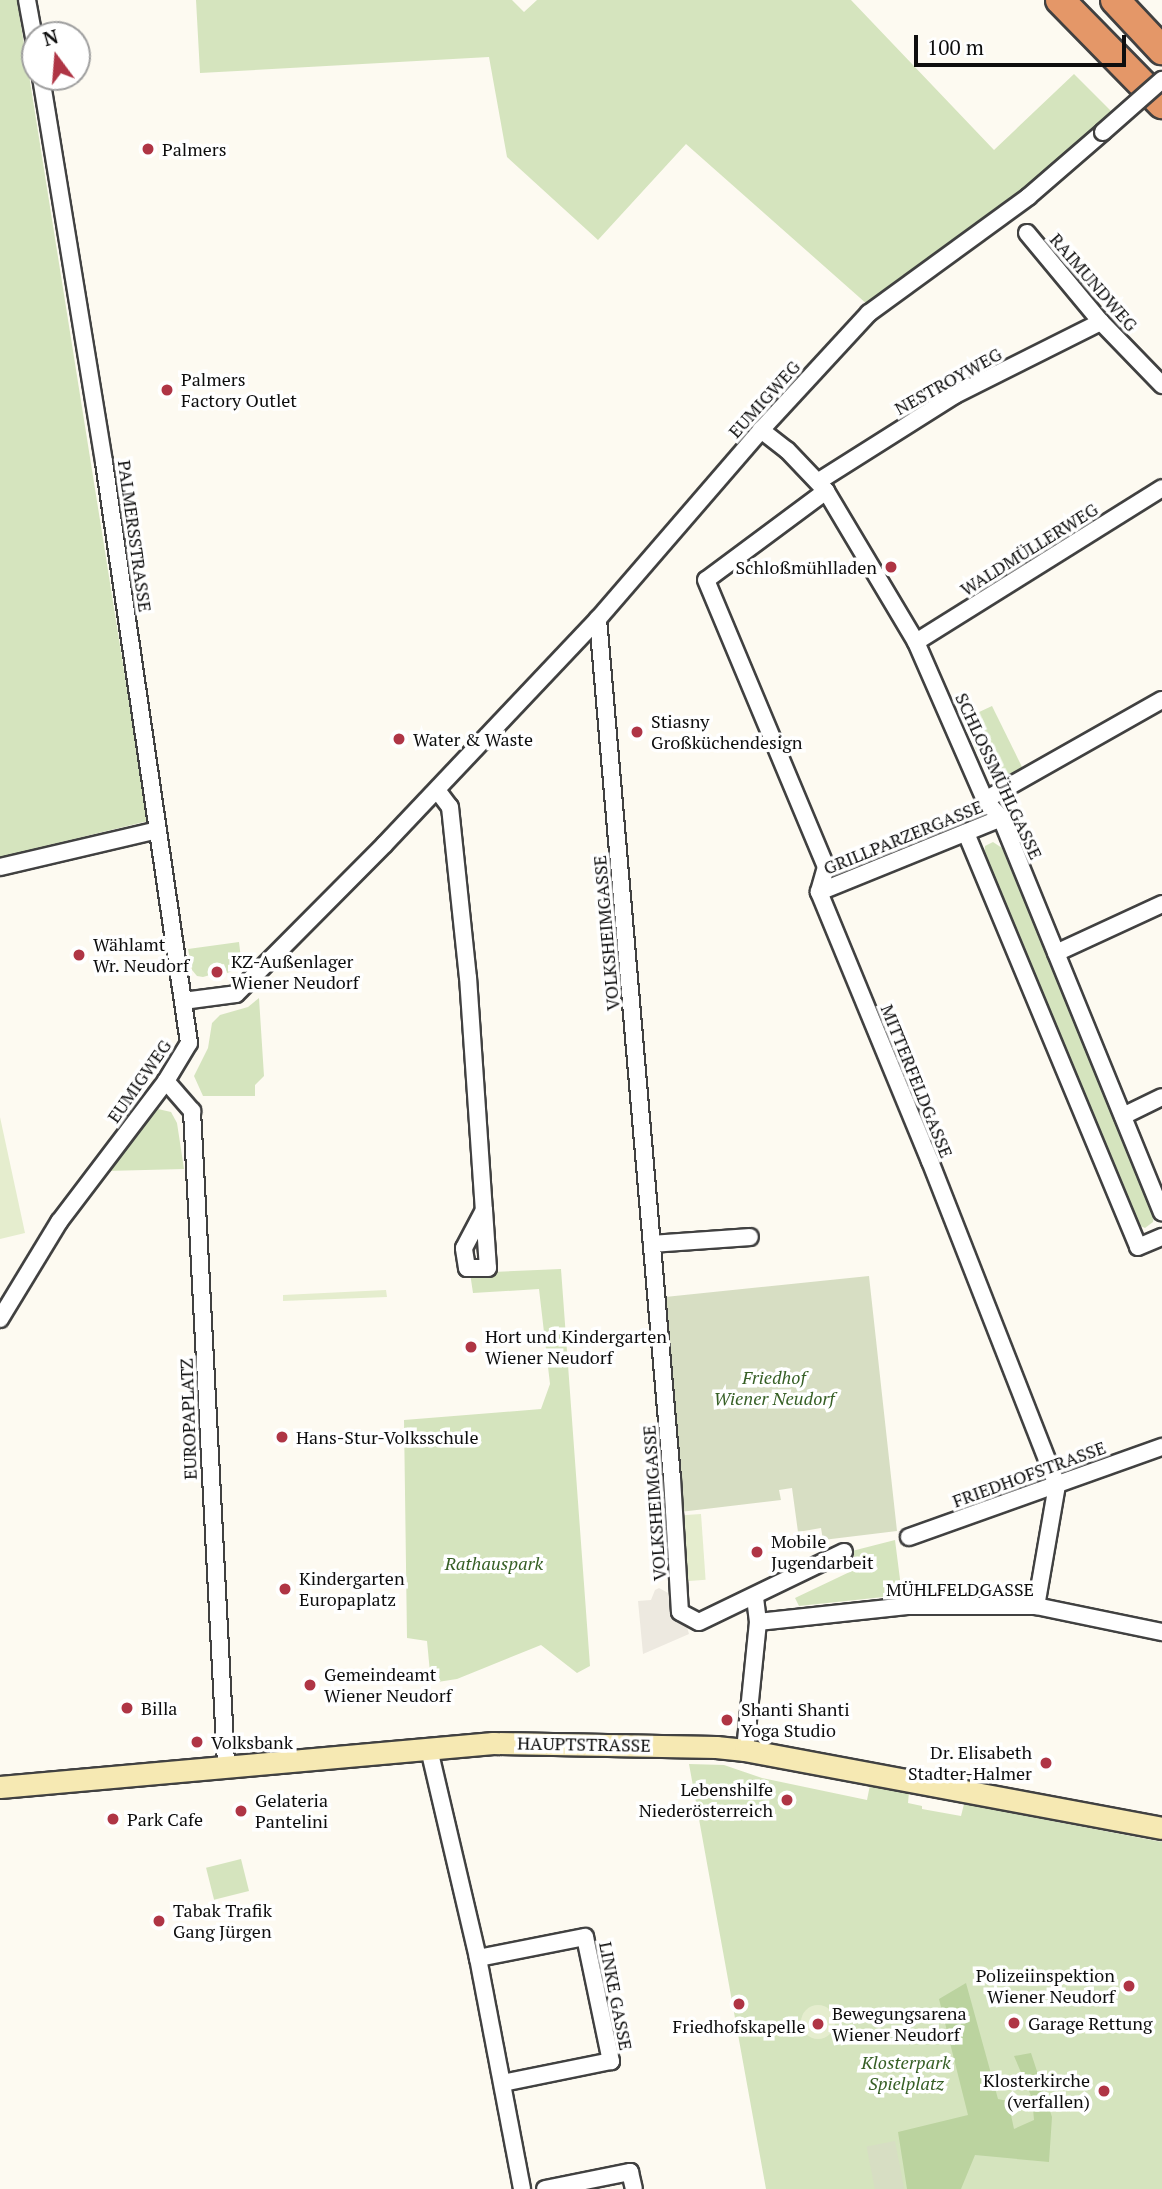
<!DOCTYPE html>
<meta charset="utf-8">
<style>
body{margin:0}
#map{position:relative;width:1162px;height:2189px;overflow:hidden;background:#fdfaf1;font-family:"PT Serif",serif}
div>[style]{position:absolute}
.green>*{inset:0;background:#d5e4be;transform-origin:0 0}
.forest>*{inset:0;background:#bbd39f}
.cemetery>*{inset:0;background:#d7dec3;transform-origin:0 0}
.pitch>*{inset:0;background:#e5edce;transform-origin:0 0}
.round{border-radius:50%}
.plaza>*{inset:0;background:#ede9e0}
.roads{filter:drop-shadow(2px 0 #414141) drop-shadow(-2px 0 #414141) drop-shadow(0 2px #414141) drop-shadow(0 -2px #414141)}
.street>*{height:16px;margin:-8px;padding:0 8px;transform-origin:8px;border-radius:8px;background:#fff}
.secondary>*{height:21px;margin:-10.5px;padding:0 10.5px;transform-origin:10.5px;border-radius:10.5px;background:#f6e9b3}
.highway>*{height:28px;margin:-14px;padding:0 14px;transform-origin:14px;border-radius:14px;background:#e49768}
.bridges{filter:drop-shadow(2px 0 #414141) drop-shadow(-2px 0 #414141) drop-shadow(0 2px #414141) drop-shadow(0 -2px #414141)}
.street-bridge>*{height:16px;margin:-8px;padding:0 8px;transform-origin:8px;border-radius:8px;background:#fff}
.dots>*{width:19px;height:19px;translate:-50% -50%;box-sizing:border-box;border:4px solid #fff;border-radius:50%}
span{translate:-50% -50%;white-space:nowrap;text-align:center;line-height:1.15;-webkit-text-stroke:7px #fff;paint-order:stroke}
.poi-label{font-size:18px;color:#0e0e0e}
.left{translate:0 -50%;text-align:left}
.right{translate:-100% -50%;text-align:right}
.street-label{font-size:18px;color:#0e0e0e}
.park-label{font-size:18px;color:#365f25;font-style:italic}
.north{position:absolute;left:21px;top:21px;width:70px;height:70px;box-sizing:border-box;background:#fff;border:2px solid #9f9f9f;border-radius:50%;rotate:344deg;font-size:19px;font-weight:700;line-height:28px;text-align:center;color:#0e0e0e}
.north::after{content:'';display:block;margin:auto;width:24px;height:32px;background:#af3545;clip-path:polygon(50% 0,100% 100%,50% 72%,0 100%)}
.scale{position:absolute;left:914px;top:35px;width:212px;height:32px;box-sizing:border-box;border:4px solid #0e0e0e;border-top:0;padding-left:9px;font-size:21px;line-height:24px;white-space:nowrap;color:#0e0e0e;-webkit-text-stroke:5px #fff;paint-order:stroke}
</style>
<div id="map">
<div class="green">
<i style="clip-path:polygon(0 0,17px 0,148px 821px,0 857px)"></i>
<i style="clip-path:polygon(196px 0,512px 0,524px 12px,537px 0,851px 0,994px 150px,1074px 74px,1112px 112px,976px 232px,868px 305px,686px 144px,598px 240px,507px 157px,489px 57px,200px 73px)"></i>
<i style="clip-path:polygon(992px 706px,1023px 769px,1002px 782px,989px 777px,962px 720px)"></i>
<i style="clip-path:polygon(993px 842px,1002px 848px,1154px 1214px,1153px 1222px,1145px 1228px,1136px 1224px,984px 856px,985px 846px)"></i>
<i style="clip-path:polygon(239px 942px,242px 967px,227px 973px,224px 964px,209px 967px,210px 975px,203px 977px,197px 976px,192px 970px,188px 949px)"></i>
<i style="clip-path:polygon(259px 998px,264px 1076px,255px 1085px,255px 1096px,203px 1096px,194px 1076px,208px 1048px,212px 1023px,220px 1015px,248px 1007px)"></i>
<i style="clip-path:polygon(158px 1109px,171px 1112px,177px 1123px,184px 1169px,106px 1171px,152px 1113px)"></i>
<i style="clip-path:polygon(561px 1269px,590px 1666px,577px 1673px,541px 1645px,457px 1679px,431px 1683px,427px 1641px,407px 1638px,404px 1420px,541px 1409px,550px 1384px,539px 1289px,473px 1293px,470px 1273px)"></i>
<i style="clip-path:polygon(895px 1540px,902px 1595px,799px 1606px,795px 1598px,858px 1568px,852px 1551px)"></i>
<i style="clip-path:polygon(689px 1764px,724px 1765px,762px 1778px,867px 1800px,870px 1785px,909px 1792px,908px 1803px,922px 1806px,922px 1809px,961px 1816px,964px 1804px,1162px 1842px,1162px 2189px,766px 2189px)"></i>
<i style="left:241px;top:1859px;width:33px;height:36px;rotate:76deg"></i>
</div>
<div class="forest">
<i style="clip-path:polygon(966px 1983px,998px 2099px,1008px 2101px,1014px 2129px,1034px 2120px,1032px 2098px,1014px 2056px,1031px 2053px,1052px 2117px,1049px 2162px,975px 2155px,961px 2189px,907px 2189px,898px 2132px,968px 2115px,939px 1999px)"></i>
</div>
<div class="cemetery">
<i style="clip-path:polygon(869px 1276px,897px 1531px,823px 1540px,821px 1528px,798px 1532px,792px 1488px,779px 1490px,781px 1500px,680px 1512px,665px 1297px)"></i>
<i style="left:895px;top:2141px;width:49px;height:29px;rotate:79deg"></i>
</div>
<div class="pitch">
<i style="clip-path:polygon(0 1117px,25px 1233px,0 1239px)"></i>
<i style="clip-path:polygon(386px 1290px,387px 1297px,283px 1301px,283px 1295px)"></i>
<i style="left:701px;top:1514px;width:66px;height:19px;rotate:86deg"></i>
<i class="round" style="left:801px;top:2005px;width:34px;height:34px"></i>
</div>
<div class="plaza">
<i style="clip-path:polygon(659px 1588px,670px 1594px,675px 1616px,687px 1627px,689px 1634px,643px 1654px,638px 1601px,651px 1600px,655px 1590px)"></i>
</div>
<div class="roads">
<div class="street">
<i style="left:27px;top:0;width:44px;rotate:79.5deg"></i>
<i style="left:1027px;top:233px;width:116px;rotate:50.3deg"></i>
<i style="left:1101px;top:322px;width:88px;rotate:45.9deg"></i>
<i style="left:761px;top:430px;width:33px;rotate:38deg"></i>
<i style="left:787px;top:450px;width:57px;rotate:46.4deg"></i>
<i style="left:826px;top:491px;width:176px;rotate:59.2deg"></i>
<i style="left:916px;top:642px;width:172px;rotate:66.4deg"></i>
<i style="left:985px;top:800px;width:24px;rotate:48deg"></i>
<i style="left:1001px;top:818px;width:426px;rotate:67.8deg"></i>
<i style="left:819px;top:481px;width:161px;rotate:-32.3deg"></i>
<i style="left:955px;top:395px;width:163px;rotate:-26.6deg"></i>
<i style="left:826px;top:491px;width:149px;rotate:143.4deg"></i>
<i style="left:706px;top:580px;width:311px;rotate:67.3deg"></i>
<i style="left:826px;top:867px;width:26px;rotate:106deg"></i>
<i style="left:819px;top:892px;width:291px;rotate:67.6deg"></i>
<i style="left:930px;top:1161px;width:348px;rotate:68.6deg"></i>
<i style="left:1057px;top:1485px;width:123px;rotate:99.8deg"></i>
<i style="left:598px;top:619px;width:862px;rotate:85.08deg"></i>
<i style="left:672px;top:1478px;width:134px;rotate:86.6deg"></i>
<i style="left:680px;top:1612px;width:21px;rotate:28deg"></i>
<i style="left:699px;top:1622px;width:161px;rotate:-25.8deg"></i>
<i style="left:916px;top:642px;width:290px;rotate:-32deg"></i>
<i style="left:437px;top:790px;width:21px;rotate:53deg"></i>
<i style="left:450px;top:807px;width:171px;rotate:84deg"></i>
<i style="left:468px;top:977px;width:234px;rotate:86.1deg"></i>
<i style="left:484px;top:1210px;width:58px;rotate:86.1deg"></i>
<i style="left:488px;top:1268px;width:21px;rotate:180deg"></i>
<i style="left:467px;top:1268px;width:20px;rotate:-99deg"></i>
<i style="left:464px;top:1248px;width:43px;rotate:-62.2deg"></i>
<i style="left:985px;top:800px;width:203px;rotate:-29.5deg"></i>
<i style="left:966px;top:833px;width:448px;rotate:67.4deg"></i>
<i style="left:1138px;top:1247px;width:26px;rotate:-23deg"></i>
<i style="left:0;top:867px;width:162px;rotate:-13.2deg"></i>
<i style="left:819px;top:892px;width:196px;rotate:-22.1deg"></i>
<i style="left:1056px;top:953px;width:117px;rotate:-24.8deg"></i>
<i style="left:183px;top:1001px;width:53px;rotate:-7.5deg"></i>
<i style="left:236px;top:994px;width:211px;rotate:-45.2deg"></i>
<i style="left:385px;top:844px;width:310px;rotate:-46.6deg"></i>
<i style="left:598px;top:619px;width:250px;rotate:-49.2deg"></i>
<i style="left:761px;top:430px;width:159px;rotate:-47.3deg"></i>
<i style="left:869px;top:313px;width:197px;rotate:-36.1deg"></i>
<i style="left:1028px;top:197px;width:99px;rotate:-40.9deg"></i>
<i style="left:166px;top:1081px;width:40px;rotate:49deg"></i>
<i style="left:192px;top:1111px;width:655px;rotate:87.02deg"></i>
<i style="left:1123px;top:1116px;width:43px;rotate:-26deg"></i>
<i style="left:652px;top:1244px;width:98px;rotate:-4.1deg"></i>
<i style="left:0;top:1319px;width:114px;rotate:-58.7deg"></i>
<i style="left:59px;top:1222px;width:177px;rotate:-52.8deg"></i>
<i style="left:166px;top:1081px;width:44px;rotate:-58.8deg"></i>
<i style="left:189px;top:1043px;width:587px;rotate:-98.32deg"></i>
<i style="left:104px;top:462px;width:390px;rotate:-99.3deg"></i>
<i style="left:909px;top:1537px;width:269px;rotate:-19.6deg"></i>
<i style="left:758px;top:1622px;width:150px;rotate:-6.1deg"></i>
<i style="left:907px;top:1606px;width:129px"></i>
<i style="left:1036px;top:1606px;width:129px;rotate:11.7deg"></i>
<i style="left:429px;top:1749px;width:215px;rotate:76.8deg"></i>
<i style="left:478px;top:1958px;width:235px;rotate:79.2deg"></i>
<i style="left:745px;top:1750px;width:129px;rotate:-84.2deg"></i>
<i style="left:758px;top:1622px;width:25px;rotate:-97deg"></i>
<i style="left:478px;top:1958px;width:109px;rotate:-11.1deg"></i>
<i style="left:585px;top:1937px;width:127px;rotate:78.2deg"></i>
<i style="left:611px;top:2061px;width:110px;rotate:168.5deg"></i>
<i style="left:545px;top:2189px;width:87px;rotate:-11.3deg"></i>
<i style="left:630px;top:2172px;width:17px;rotate:77deg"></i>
</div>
<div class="secondary">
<i style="left:0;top:1787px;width:495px;rotate:-5.1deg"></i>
<i style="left:493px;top:1743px;width:223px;rotate:1deg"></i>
<i style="left:716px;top:1747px;width:29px;rotate:6deg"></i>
<i style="left:745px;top:1750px;width:424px;rotate:10.6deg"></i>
</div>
<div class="highway">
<i style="left:1060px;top:0;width:146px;rotate:45.6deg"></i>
<i style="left:1115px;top:0;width:69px;rotate:46.8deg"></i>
</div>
</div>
<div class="bridges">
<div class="street-bridge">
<i style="left:1103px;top:132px;width:79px;rotate:-41.4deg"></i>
</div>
</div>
<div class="dots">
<i style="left:148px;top:149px;background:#af3545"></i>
<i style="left:167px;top:390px;background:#af3545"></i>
<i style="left:891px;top:567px;background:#af3545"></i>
<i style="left:637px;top:732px;background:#af3545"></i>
<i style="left:399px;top:739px;background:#af3545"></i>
<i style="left:79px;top:955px;background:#af3545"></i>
<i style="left:217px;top:972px;background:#af3545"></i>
<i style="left:471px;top:1347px;background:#af3545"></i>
<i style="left:282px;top:1437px;background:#af3545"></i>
<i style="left:757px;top:1552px;background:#af3545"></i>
<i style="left:285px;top:1589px;background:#af3545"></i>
<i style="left:310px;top:1685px;background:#af3545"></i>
<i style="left:127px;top:1708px;background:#af3545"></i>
<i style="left:727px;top:1720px;background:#af3545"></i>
<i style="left:197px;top:1742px;background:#af3545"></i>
<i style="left:1046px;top:1763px;background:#af3545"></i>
<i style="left:787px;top:1800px;background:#af3545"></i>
<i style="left:241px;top:1811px;background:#af3545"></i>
<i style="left:113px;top:1819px;background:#af3545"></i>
<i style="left:159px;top:1921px;background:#af3545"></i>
<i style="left:1129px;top:1986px;background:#af3545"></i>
<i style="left:739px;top:2004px;background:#af3545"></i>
<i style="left:1014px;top:2023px;background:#af3545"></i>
<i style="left:818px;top:2024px;background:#af3545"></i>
<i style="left:1104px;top:2091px;background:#af3545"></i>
</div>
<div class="poi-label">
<span class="left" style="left:162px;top:149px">Palmers</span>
<span class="left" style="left:181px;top:390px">Palmers<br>Factory Outlet</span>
<span class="right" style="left:877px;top:567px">Schloßmühlladen</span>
<span class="left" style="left:651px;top:732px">Stiasny<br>Großküchendesign</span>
<span class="left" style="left:413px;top:739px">Water &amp; Waste</span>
<span class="left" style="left:93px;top:955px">Wählamt<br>Wr. Neudorf</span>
<span class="left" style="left:231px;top:972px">KZ-Außenlager<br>Wiener Neudorf</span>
<span class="left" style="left:485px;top:1347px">Hort und Kindergarten<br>Wiener Neudorf</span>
<span class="left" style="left:296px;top:1437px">Hans-Stur-Volksschule</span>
<span class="left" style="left:771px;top:1552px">Mobile<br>Jugendarbeit</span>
<span class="left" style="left:299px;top:1589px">Kindergarten<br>Europaplatz</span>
<span class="left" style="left:324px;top:1685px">Gemeindeamt<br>Wiener Neudorf</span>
<span class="left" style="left:141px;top:1708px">Billa</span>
<span class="left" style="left:741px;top:1720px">Shanti Shanti<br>Yoga Studio</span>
<span class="left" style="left:211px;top:1742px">Volksbank</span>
<span class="right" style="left:1032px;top:1763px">Dr. Elisabeth<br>Stadter-Halmer</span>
<span class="right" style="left:773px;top:1800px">Lebenshilfe<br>Niederösterreich</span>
<span class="left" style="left:255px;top:1811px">Gelateria<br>Pantelini</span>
<span class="left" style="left:127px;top:1819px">Park Cafe</span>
<span class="left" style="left:173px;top:1921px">Tabak Trafik<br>Gang Jürgen</span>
<span class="right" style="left:1115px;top:1986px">Polizeiinspektion<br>Wiener Neudorf</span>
<span class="left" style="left:832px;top:2024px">Bewegungsarena<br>Wiener Neudorf</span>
<span class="left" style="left:1028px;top:2023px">Garage Rettung</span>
<span style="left:739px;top:2026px">Friedhofskapelle</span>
<span class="right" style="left:1090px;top:2091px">Klosterkirche<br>(verfallen)</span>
</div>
<div class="street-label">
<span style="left:1094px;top:282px;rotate:49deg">RAIMUNDWEG</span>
<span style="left:948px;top:381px;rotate:-29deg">NESTROYWEG</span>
<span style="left:764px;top:399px;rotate:-48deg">EUMIGWEG</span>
<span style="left:135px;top:536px;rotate:82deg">PALMERSSTRASSE</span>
<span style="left:1029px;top:549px;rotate:-32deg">WALDMÜLLERWEG</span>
<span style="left:999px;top:776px;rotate:65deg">SCHLOSSMÜHLGASSE</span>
<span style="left:903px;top:837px;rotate:-22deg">GRILLPARZERGASSE</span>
<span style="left:606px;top:933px;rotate:-95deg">VOLKSHEIMGASSE</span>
<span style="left:139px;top:1081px;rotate:-55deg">EUMIGWEG</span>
<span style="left:917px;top:1081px;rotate:68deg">MITTERFELDGASSE</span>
<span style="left:188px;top:1419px;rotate:-92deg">EUROPAPLATZ</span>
<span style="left:1029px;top:1474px;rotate:-20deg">FRIEDHOFSTRASSE</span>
<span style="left:654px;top:1503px;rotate:-94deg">VOLKSHEIMGASSE</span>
<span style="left:960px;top:1589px">MÜHLFELDGASSE</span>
<span style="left:584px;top:1744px;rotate:1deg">HAUPTSTRASSE</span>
<span style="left:616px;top:1996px;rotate:79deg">LINKE GASSE</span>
</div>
<div class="park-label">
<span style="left:774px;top:1388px">Friedhof<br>Wiener Neudorf</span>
<span style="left:494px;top:1563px">Rathauspark</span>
<span style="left:906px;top:2073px">Klosterpark<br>Spielplatz</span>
</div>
<div class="north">N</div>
<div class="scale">100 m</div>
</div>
